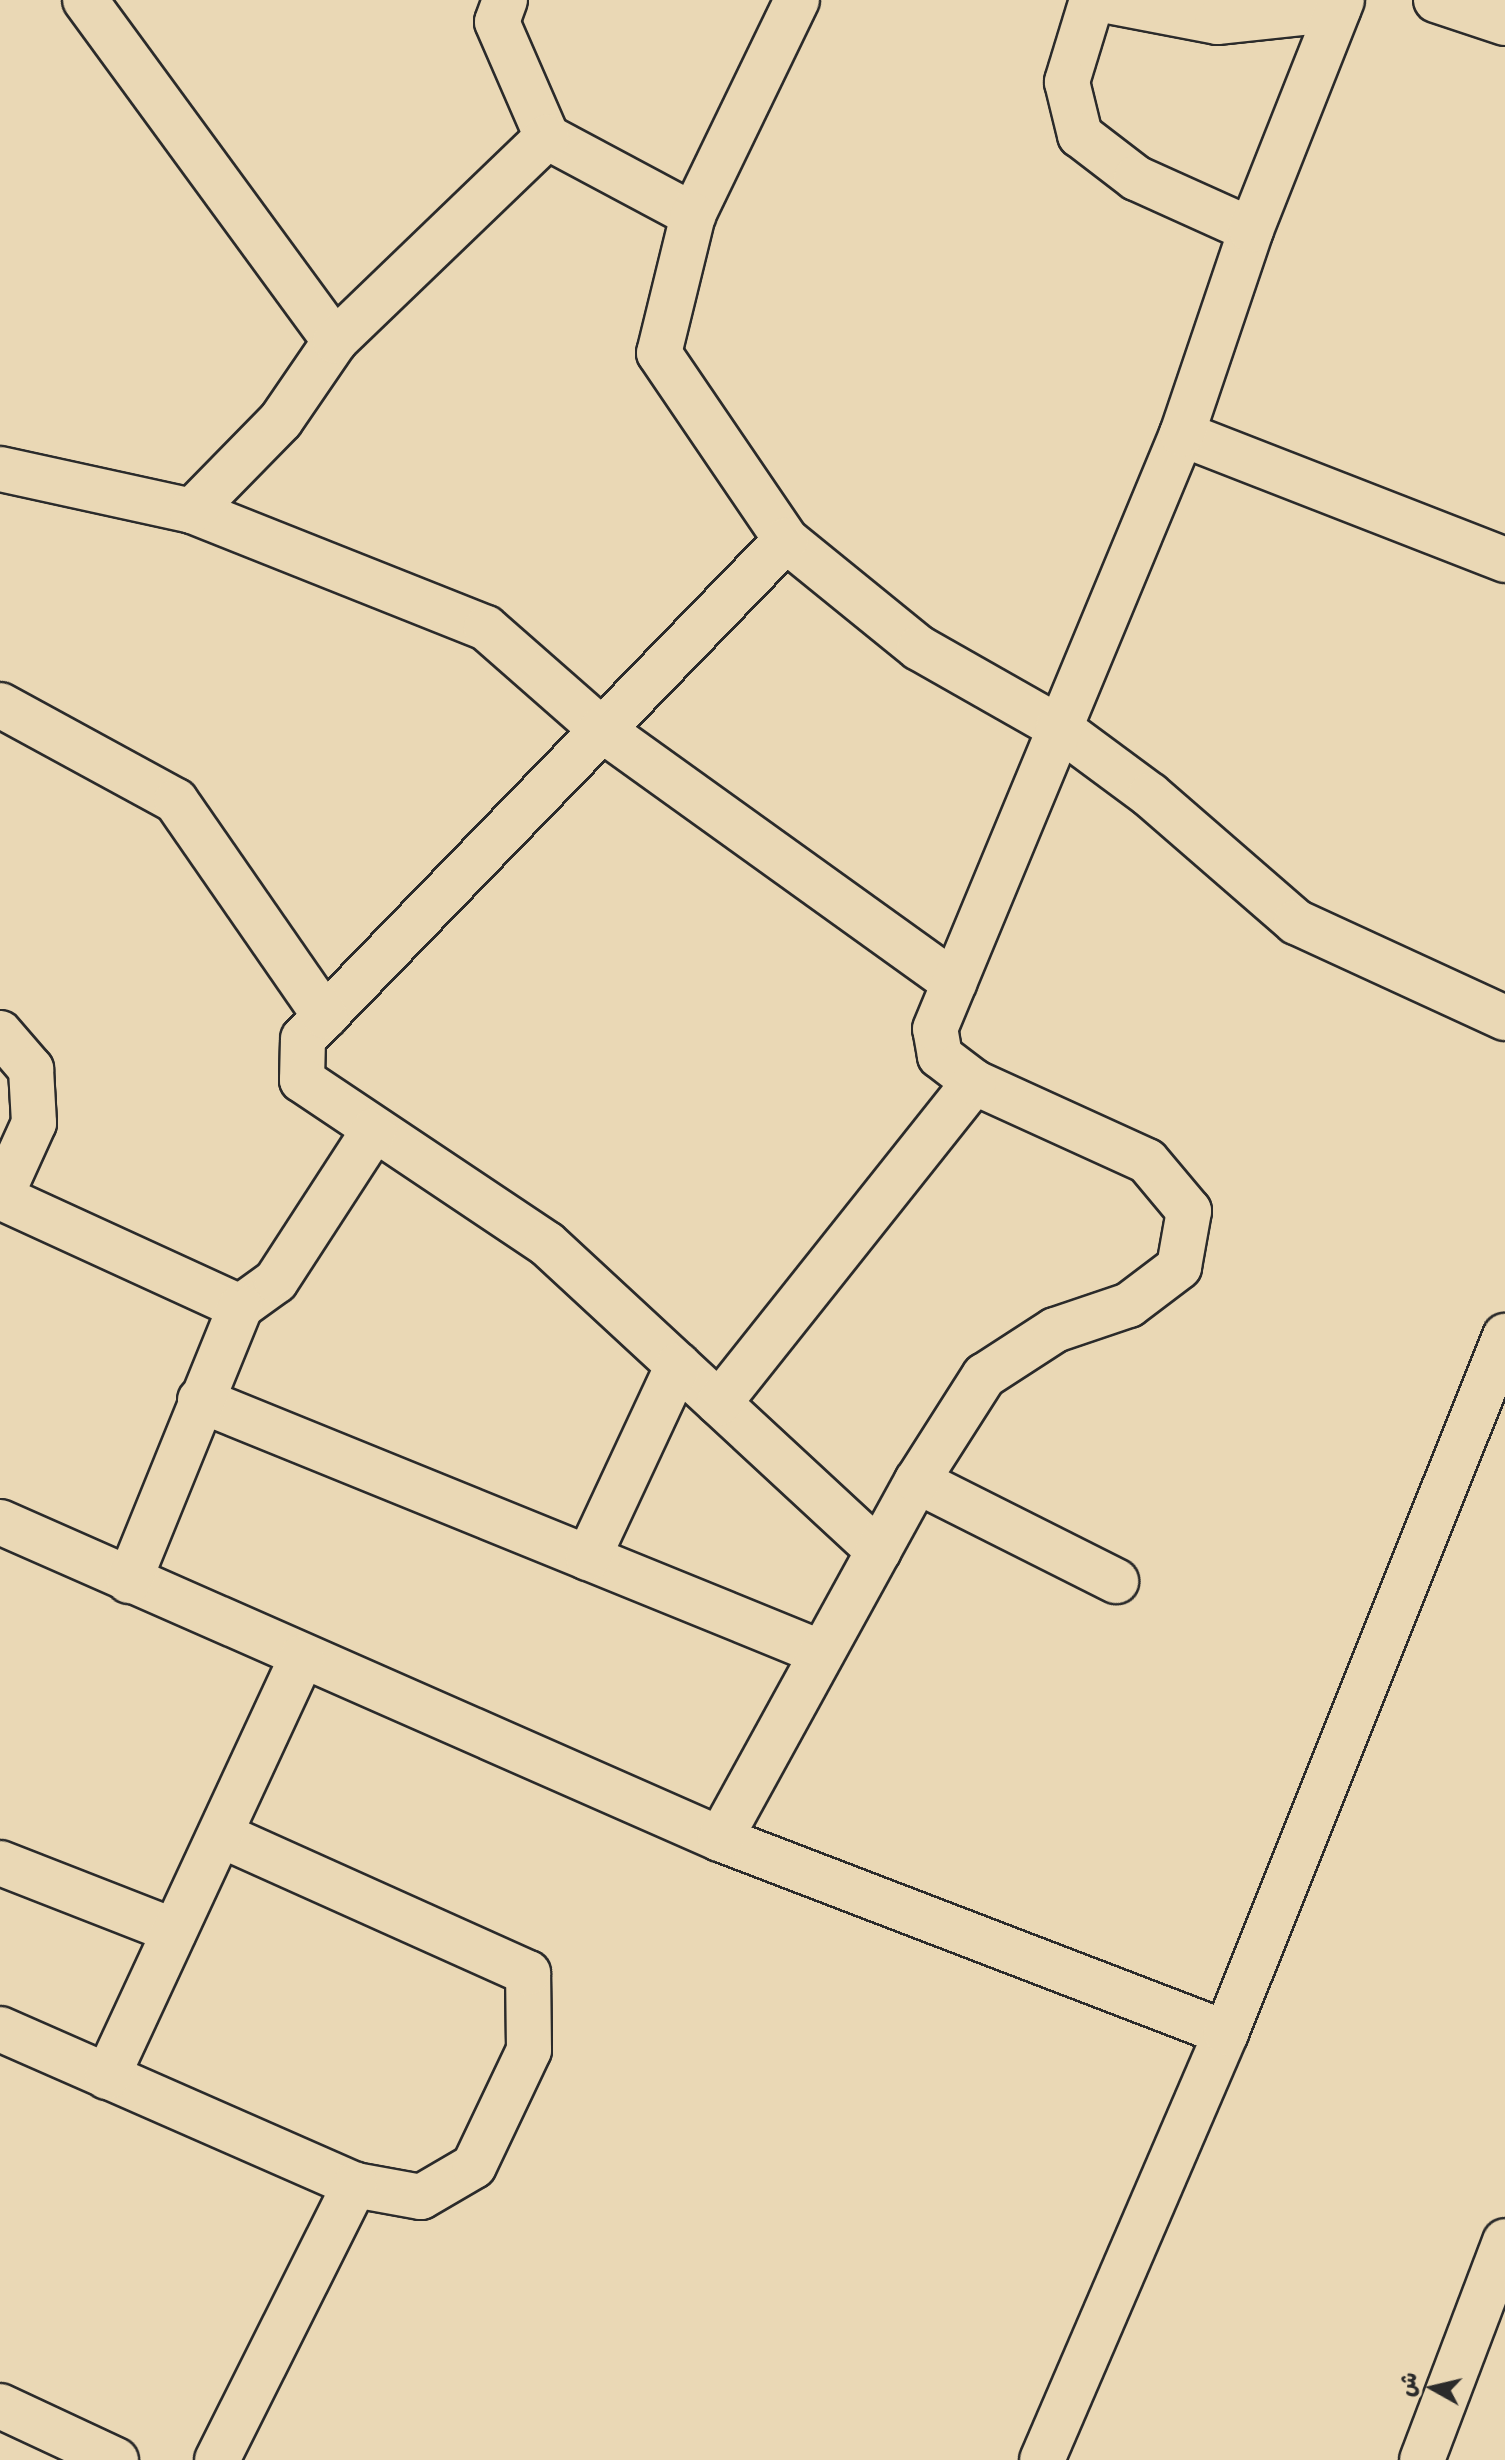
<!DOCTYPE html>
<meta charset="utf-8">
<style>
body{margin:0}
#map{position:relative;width:1505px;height:2460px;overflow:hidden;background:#ead8b5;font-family:"Architects Daughter","Playpen Sans Arabic",sans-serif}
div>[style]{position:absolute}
.roads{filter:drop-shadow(2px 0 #2b2b2b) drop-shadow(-2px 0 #2b2b2b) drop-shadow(0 2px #2b2b2b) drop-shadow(0 -2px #2b2b2b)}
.minor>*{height:44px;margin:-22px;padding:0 22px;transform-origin:22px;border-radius:22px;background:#ead8b5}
.highway>*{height:44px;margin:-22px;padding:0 22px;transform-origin:22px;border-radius:22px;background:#ead8b5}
span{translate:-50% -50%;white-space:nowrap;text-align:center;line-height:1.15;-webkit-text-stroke:6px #ead8b5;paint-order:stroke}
.north{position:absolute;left:1393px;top:2348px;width:80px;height:80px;-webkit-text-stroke:6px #ead8b5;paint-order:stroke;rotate:278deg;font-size:22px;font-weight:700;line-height:32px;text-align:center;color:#2b2b2b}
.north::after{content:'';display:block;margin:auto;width:28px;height:36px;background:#2b2b2b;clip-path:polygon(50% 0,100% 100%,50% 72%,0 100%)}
</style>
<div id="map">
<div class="roads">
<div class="minor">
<i style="left:85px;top:0;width:423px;rotate:53.8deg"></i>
<i style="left:505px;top:0;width:23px;rotate:110deg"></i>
<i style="left:497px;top:22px;width:125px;rotate:66.5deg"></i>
<i style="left:547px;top:137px;width:166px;rotate:28.1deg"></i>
<i style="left:797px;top:0;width:239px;rotate:115.8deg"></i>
<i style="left:693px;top:215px;width:142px;rotate:103.8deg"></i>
<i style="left:659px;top:353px;width:226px;rotate:55.8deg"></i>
<i style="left:786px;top:540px;width:171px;rotate:39.1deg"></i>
<i style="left:919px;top:648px;width:160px;rotate:29.6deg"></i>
<i style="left:1058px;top:727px;width:114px;rotate:36.5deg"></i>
<i style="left:1150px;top:795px;width:194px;rotate:41deg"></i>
<i style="left:1296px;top:922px;width:230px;rotate:24.7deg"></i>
<i style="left:1092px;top:0;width:86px;rotate:107deg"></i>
<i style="left:1067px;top:82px;width:55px;rotate:76.2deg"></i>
<i style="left:1080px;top:135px;width:71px;rotate:37.5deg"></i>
<i style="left:1136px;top:178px;width:126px;rotate:24.3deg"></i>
<i style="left:1102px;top:0;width:117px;rotate:10.8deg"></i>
<i style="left:1217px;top:22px;width:122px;rotate:-6.1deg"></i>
<i style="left:1436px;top:0;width:73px;rotate:18.4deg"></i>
<i style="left:1182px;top:434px;width:347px;rotate:21.3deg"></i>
<i style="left:0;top:469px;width:197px;rotate:12.3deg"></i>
<i style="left:192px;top:511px;width:316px;rotate:21.7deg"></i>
<i style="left:486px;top:628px;width:153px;rotate:41.3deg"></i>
<i style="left:601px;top:729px;width:435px;rotate:35.7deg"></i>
<i style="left:192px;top:511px;width:127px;rotate:-45.6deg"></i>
<i style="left:281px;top:420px;width:96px;rotate:-55.6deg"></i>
<i style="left:335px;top:341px;width:294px;rotate:-43.9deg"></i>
<i style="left:786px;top:540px;width:694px;rotate:134.07deg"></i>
<i style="left:303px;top:1039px;width:41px;rotate:91.4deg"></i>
<i style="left:302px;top:1080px;width:295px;rotate:33.8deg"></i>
<i style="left:547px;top:1244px;width:452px;rotate:42.8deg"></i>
<i style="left:0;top:705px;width:200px;rotate:28.6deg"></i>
<i style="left:176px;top:801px;width:262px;rotate:55.3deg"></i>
<i style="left:0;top:1033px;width:48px;rotate:49.3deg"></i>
<i style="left:31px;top:1069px;width:54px;rotate:86.8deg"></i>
<i style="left:34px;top:1123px;width:82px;rotate:114.4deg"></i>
<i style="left:0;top:1197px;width:264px;rotate:24.6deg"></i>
<i style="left:240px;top:1307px;width:44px;rotate:-35.8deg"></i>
<i style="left:276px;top:1281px;width:180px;rotate:-57deg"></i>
<i style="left:200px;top:1400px;width:671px;rotate:22.13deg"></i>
<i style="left:719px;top:1403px;width:410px;rotate:-51.5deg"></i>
<i style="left:917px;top:1481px;width:223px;rotate:26.7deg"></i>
<i style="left:0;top:1522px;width:787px;rotate:23.76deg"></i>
<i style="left:720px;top:1839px;width:542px;rotate:20.98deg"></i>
<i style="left:588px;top:1558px;width:213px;rotate:-65deg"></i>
<i style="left:129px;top:1581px;width:296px;rotate:-67.9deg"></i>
<i style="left:720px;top:1839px;width:409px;rotate:-61.2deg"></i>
<i style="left:917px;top:1481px;width:125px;rotate:-57.5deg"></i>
<i style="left:984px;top:1376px;width:85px;rotate:-32.9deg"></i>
<i style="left:1055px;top:1330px;width:78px;rotate:-18.7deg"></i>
<i style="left:1129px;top:1305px;width:63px;rotate:-37.2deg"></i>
<i style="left:1179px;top:1267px;width:57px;rotate:-79.9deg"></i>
<i style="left:1189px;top:1211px;width:65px;rotate:-130deg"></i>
<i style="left:1147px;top:1161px;width:190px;rotate:-155.5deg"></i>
<i style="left:974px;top:1082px;width:43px;rotate:-142.6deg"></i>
<i style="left:940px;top:1056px;width:27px;rotate:-100deg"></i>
<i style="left:935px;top:1029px;width:644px;rotate:-67.46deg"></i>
<i style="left:1182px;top:434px;width:215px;rotate:-71.3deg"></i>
<i style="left:1251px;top:230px;width:247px;rotate:-68.4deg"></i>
<i style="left:0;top:1863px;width:187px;rotate:21.3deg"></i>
<i style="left:0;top:2029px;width:388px;rotate:23.7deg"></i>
<i style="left:355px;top:2185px;width:67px;rotate:10.3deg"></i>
<i style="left:421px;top:2197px;width:61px;rotate:-30.3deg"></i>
<i style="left:474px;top:2166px;width:128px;rotate:-64.6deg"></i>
<i style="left:529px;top:2050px;width:77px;rotate:-90.7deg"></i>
<i style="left:528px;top:1973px;width:334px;rotate:-155.8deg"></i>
<i style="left:107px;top:2077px;width:463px;rotate:-65.1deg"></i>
<i style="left:0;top:2406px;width:128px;rotate:25deg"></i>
<i style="left:217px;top:2460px;width:308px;rotate:-63.4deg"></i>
<i style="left:1042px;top:2460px;width:465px;rotate:-66.7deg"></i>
<i style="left:1226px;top:2033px;width:751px;rotate:-68.18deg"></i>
</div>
<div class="highway">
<i style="left:1422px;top:2460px;width:234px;rotate:-69.2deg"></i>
</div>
</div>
<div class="north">ش</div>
</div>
